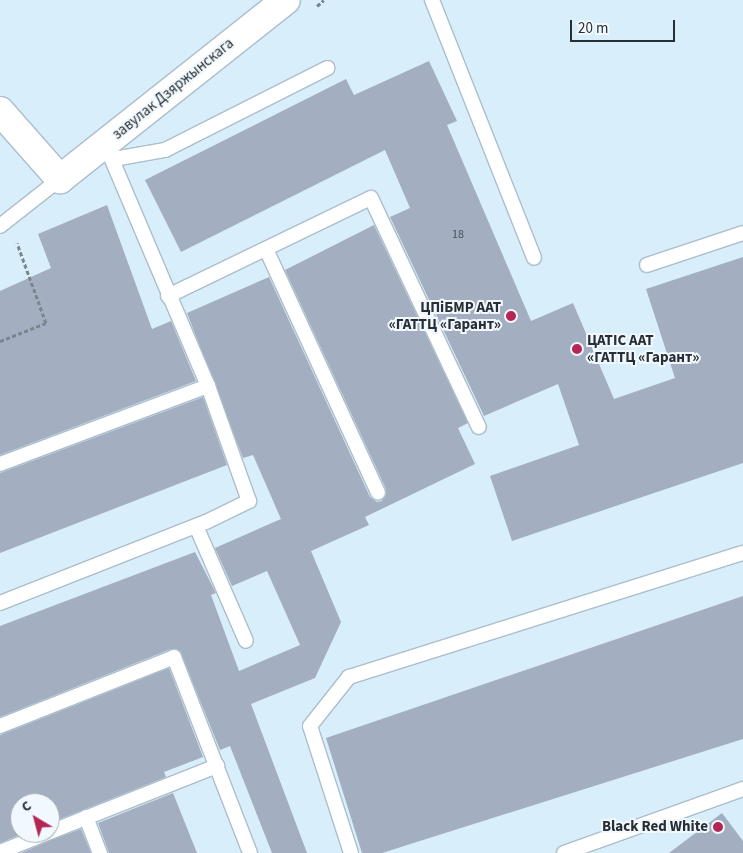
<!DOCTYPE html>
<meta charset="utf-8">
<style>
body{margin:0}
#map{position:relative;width:743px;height:853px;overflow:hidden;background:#d9eefb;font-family:"Source Sans 3",sans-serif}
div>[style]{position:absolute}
.building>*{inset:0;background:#a3aec0}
.path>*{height:3px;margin-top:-1.5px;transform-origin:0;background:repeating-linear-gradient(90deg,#78868e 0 4px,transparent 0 6.5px)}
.roads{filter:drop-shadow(1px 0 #aabecb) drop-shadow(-1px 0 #aabecb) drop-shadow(0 1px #aabecb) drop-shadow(0 -1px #aabecb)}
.lane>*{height:14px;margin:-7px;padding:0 7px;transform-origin:7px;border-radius:7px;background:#fff}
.street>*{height:28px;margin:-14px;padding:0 14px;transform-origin:14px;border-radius:14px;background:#fff}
.dots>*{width:14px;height:14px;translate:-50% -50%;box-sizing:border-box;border:2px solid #f1f9fe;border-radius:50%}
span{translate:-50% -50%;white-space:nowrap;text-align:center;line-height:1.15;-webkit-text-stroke:4px #f1f9fe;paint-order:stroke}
.number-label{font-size:12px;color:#464f57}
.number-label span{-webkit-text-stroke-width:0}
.street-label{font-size:15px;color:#272f34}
.poi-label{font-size:15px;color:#272f34;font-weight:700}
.right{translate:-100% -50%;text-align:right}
.left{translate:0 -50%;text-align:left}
.north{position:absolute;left:10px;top:793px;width:50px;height:50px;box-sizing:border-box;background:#f1f9fe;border:1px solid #a0a8ad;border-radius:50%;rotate:323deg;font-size:14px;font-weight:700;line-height:20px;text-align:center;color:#272f34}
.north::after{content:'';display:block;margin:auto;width:18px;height:22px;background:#b52655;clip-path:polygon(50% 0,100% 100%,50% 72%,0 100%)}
.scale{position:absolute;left:570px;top:20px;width:105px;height:22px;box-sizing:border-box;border:2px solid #272f34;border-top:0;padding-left:6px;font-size:15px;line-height:18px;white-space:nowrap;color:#272f34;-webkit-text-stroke:4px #f1f9fe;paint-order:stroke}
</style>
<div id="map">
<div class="building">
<i style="clip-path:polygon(429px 61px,457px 121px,447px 125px,531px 321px,573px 303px,614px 399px,675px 378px,646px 289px,743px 257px,743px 463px,512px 541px,490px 476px,579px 445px,558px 384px,484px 416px,390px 217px,410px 208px,385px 150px,181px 252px,145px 180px,346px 79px,354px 95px)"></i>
<i style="clip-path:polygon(107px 205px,152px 329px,171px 321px,196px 381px,0 455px,0 291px,51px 268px,38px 234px)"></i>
<i style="clip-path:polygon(374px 225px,468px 423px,458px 428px,475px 464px,365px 517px,369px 525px,311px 551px,341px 622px,315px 678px,251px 704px,307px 853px,272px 853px,230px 746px,220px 750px,180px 651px,171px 649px,0 717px,0 626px,195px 552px,216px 593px,211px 595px,239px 671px,300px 645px,267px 571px,232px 586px,215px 548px,281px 519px,253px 455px,243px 458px,187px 313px,269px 277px,370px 497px,377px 502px,382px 501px,386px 489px,285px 270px)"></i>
<i style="clip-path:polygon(203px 397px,227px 465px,0 553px,0 473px)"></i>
<i style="clip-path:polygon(743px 596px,743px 739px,382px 853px,362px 853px,326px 738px)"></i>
<i style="clip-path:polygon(169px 668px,203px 757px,164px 772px,166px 777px,50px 823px,50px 803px,20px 803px,20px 833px,24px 833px,0 843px,0 735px)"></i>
<i style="clip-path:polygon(173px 793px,197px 853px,109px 853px,98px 823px)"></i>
<i style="clip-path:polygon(722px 813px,743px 841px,743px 853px,669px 853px)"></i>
<i style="clip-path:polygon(81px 829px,91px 853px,21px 853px,51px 840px)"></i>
</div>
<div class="path">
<i style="left:317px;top:6px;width:9px;rotate:-41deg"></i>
<i style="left:0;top:341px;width:49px;rotate:-21.4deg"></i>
<i style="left:46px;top:323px;width:85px;rotate:-109.9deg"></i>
</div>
<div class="roads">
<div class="lane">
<i style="left:432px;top:0;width:277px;rotate:68.4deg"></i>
<i style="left:114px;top:159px;width:52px;rotate:-10deg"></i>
<i style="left:165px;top:150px;width:182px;rotate:-26.8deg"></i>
<i style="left:0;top:226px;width:76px;rotate:-38.1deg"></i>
<i style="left:266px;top:249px;width:268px;rotate:65.3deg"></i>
<i style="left:647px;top:265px;width:101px;rotate:-18.4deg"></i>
<i style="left:168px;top:296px;width:225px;rotate:-25.8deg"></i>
<i style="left:371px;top:198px;width:253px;rotate:64.8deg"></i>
<i style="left:0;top:464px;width:222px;rotate:-20.6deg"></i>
<i style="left:196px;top:526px;width:125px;rotate:66.5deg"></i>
<i style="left:0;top:603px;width:221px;rotate:-21.5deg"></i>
<i style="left:206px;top:522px;width:48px;rotate:-26deg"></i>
<i style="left:249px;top:501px;width:122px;rotate:-109.6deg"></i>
<i style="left:208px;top:386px;width:264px;rotate:-113deg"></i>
<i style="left:0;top:726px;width:187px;rotate:-21.6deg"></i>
<i style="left:174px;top:657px;width:210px;rotate:68.8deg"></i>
<i style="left:86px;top:817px;width:39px;rotate:69deg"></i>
<i style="left:50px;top:832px;width:180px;rotate:-21.6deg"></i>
<i style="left:0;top:852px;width:51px;rotate:-22deg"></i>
<i style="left:351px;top:853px;width:133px;rotate:-107.9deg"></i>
<i style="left:310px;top:726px;width:63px;rotate:-51.5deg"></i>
<i style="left:349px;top:677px;width:413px;rotate:-17.5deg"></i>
<i style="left:564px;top:853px;width:190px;rotate:-19.7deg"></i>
</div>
<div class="street">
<i style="left:0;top:111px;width:91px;rotate:48.6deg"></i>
<i style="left:60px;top:179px;width:288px;rotate:-38.4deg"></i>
</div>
</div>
<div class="dots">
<i style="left:511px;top:316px;background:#b52655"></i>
<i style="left:577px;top:349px;background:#b52655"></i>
<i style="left:718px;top:827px;background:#b52655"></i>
</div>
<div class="number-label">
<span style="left:458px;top:235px">18</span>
</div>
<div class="street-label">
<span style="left:173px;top:89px;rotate:-39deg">завулак Дзяржынскага</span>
</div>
<div class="poi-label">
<span class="right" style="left:501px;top:316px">ЦПіБМР ААТ<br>«ГАТТЦ «Гарант»</span>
<span class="left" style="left:587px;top:349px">ЦАТІС ААТ<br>«ГАТТЦ «Гарант»</span>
<span class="right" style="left:708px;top:827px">Black Red White</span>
</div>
<div class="north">С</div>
<div class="scale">20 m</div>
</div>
